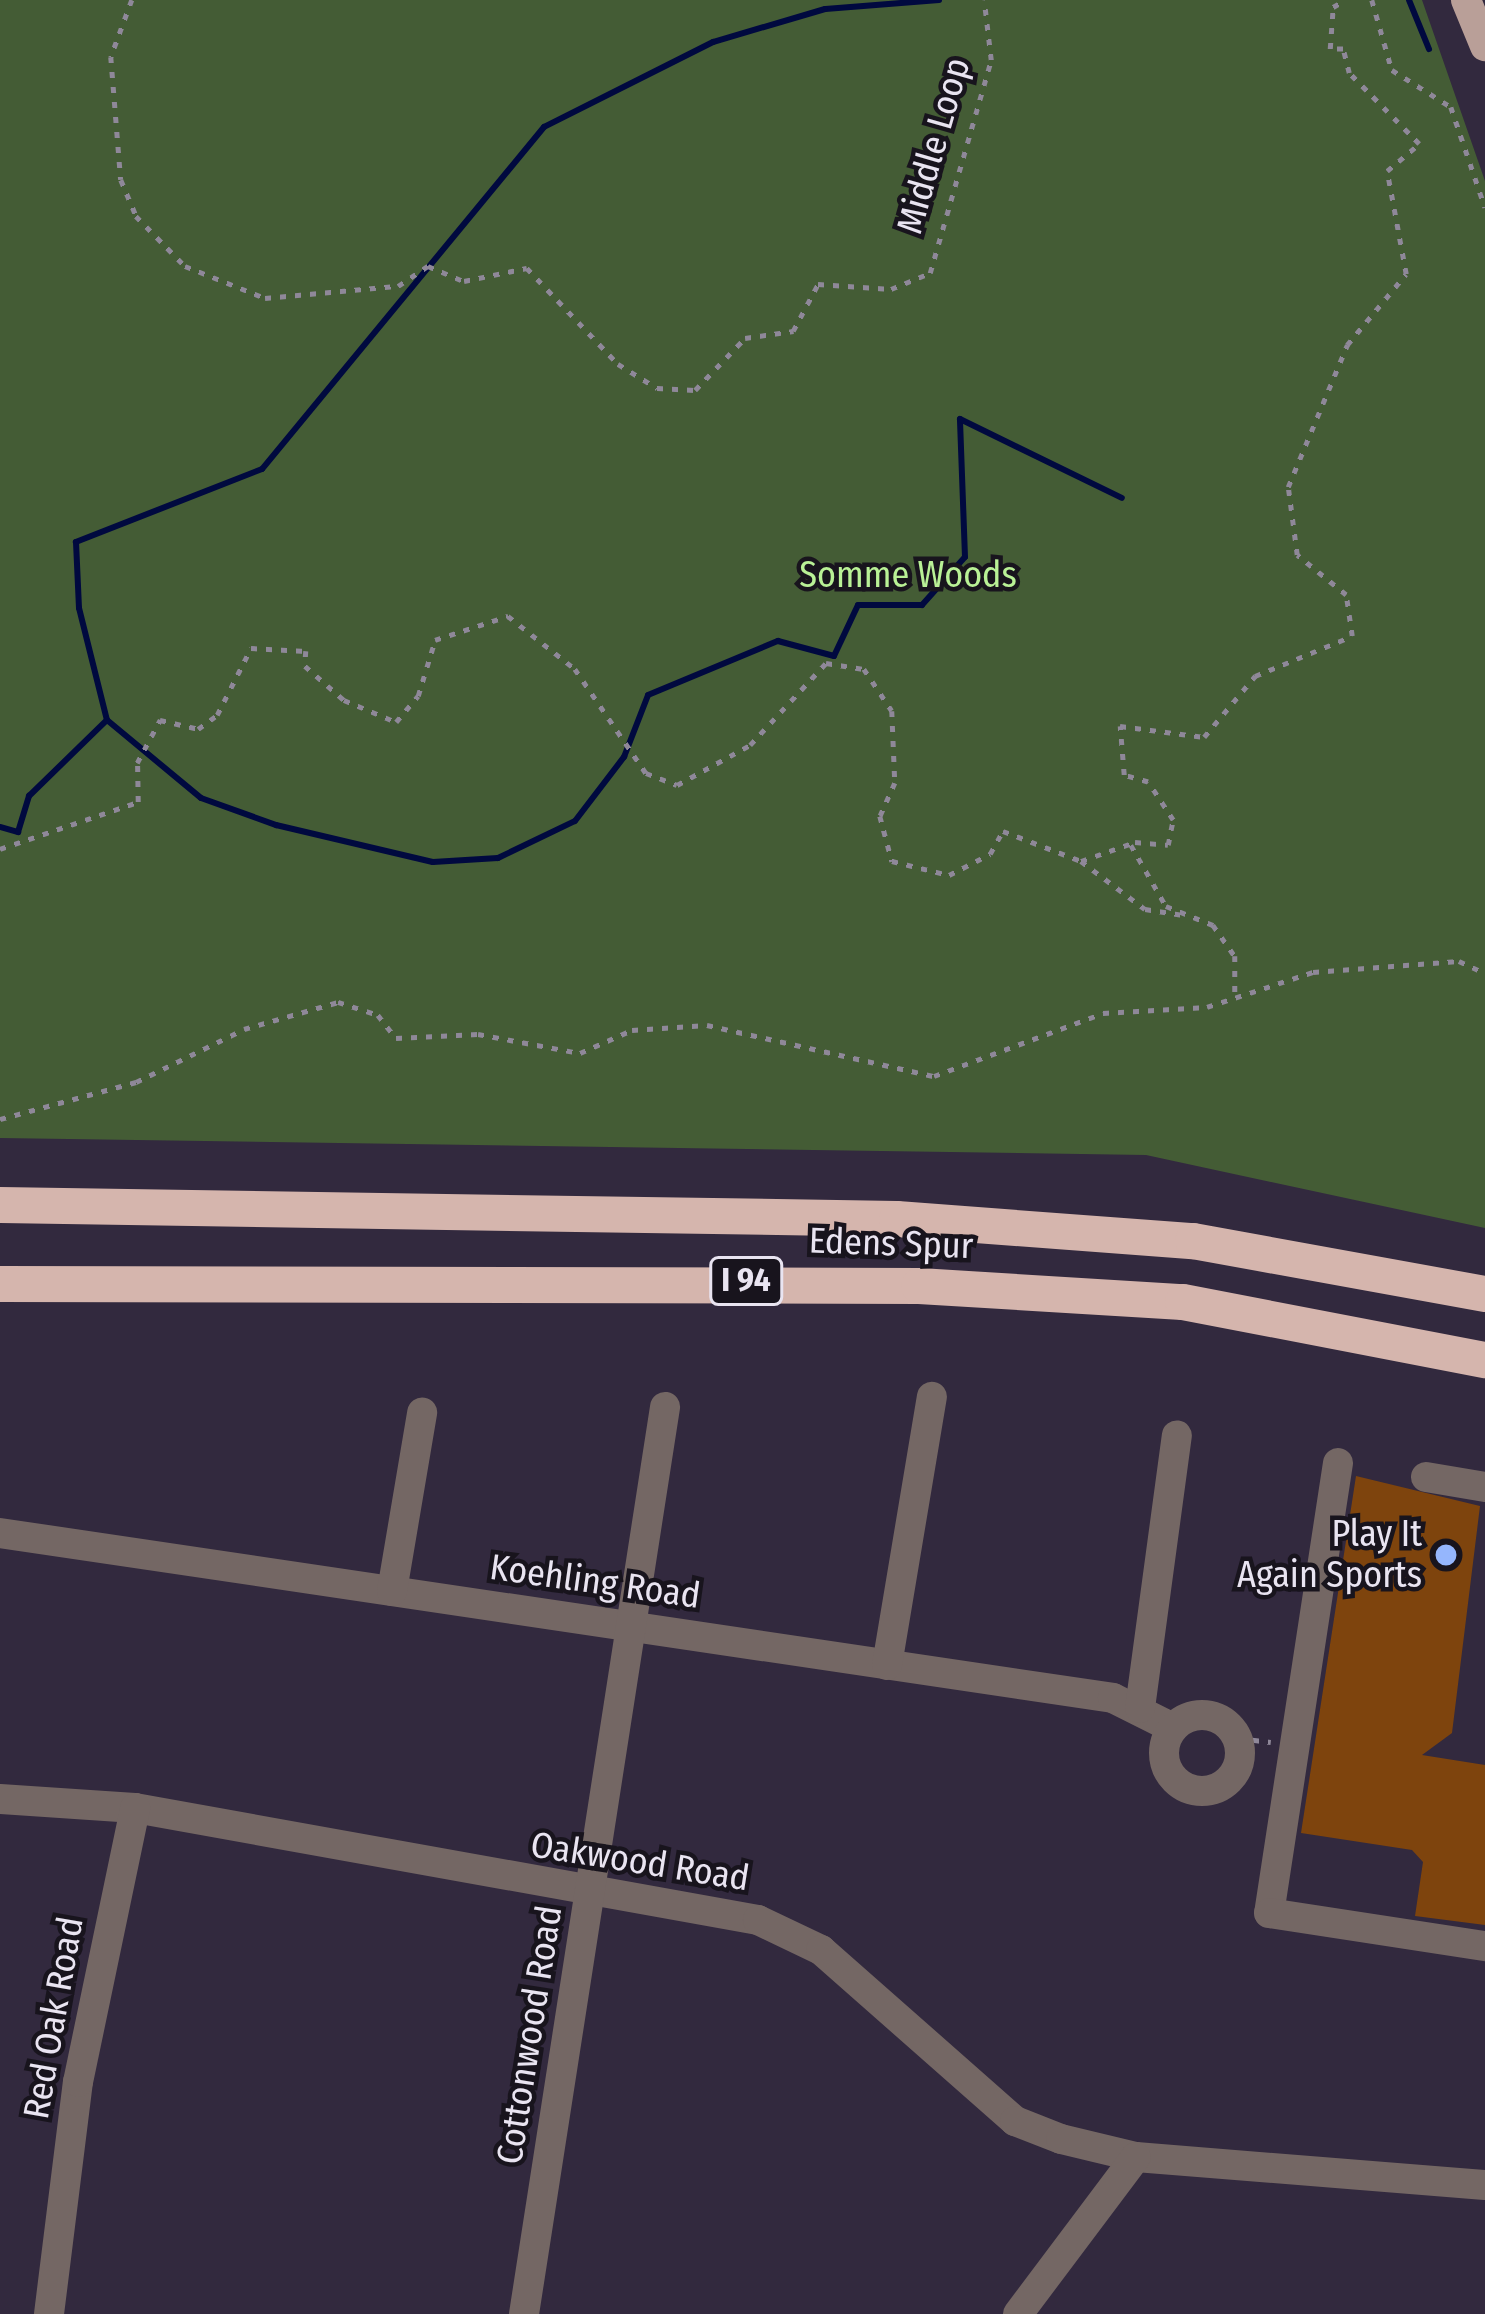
<!DOCTYPE html>
<style>
body{margin:0}
#map{position:relative;width:1485px;height:2314px;overflow:hidden;background:#32293e;font-family:"Fira Sans Condensed",sans-serif}
div>[style]{position:absolute}
.green>*{inset:0;background:#445c35}
.stream>*{height:6px;margin:-3px;padding:0 3px;transform-origin:3px;border-radius:3px;background:#00093f}
.building>*{inset:0;background:#7e440d}
.path>*{height:4.5px;margin-top:-2.25px;transform-origin:0;background:repeating-linear-gradient(90deg,#8f8899 0 6px,transparent 0 15px)}
.minor>*{height:30px;margin:-15px;padding:0 15px;transform-origin:15px;border-radius:15px;background:#746764}
.minor>.ring{margin:-15px;padding:0;box-sizing:content-box;background:none;border:30px solid #746764;border-radius:50%}
.major>*{height:30px;margin:-15px;padding:0 15px;transform-origin:15px;border-radius:15px;background:#b99f98}
.highway>*{height:36px;margin:-18px;padding:0 18px;transform-origin:18px;border-radius:18px;background:#d5b5ad}
.dots>*{width:33px;height:33px;translate:-50% -50%;box-sizing:border-box;border:6px solid #18141d;border-radius:50%}
span{translate:-50% -50%;white-space:nowrap;text-align:center;line-height:1.15;-webkit-text-stroke:9px #18141d;paint-order:stroke}
.shield-label span{padding:3px 9px;background:#18141d;border:3px solid;border-radius:9px;-webkit-text-stroke-width:0}
.shield-label{font-size:33px;color:#e9e4f1;font-weight:700}
.street-label{font-size:36px;color:#e9e4f1}
.park-label{font-size:36px;color:#b9f196}
.poi-label{font-size:36px;color:#e9e4f1}
.right{translate:-100% -50%;text-align:right}
</style>
<div id="map">
<div class="green">
<i style="clip-path:polygon(0 0,1422px 0,1485px 181px,1485px 1228px,1146px 1155px,0 1138px)"></i>
</div>
<div class="stream">
<i style="left:939px;top:0;width:114px;rotate:175.5deg"></i>
<i style="left:825px;top:9px;width:117px;rotate:163.6deg"></i>
<i style="left:713px;top:42px;width:189px;rotate:153.3deg"></i>
<i style="left:544px;top:127px;width:443px;rotate:129.5deg"></i>
<i style="left:262px;top:469px;width:200px;rotate:158.6deg"></i>
<i style="left:76px;top:542px;width:66px;rotate:87.4deg"></i>
<i style="left:79px;top:608px;width:115px;rotate:76deg"></i>
<i style="left:107px;top:720px;width:122px;rotate:39.7deg"></i>
<i style="left:201px;top:798px;width:80px;rotate:19.8deg"></i>
<i style="left:276px;top:825px;width:161px;rotate:13.3deg"></i>
<i style="left:433px;top:862px;width:65px;rotate:-3.5deg"></i>
<i style="left:498px;top:858px;width:85px;rotate:-25.7deg"></i>
<i style="left:575px;top:821px;width:81px;rotate:-52.6deg"></i>
<i style="left:624px;top:757px;width:66px;rotate:-68.8deg"></i>
<i style="left:648px;top:695px;width:141px;rotate:-22.6deg"></i>
<i style="left:778px;top:641px;width:58px;rotate:15deg"></i>
<i style="left:834px;top:656px;width:56px;rotate:-64.8deg"></i>
<i style="left:858px;top:605px;width:64px"></i>
<i style="left:922px;top:605px;width:64px;rotate:-48.1deg"></i>
<i style="left:965px;top:557px;width:138px;rotate:-92.1deg"></i>
<i style="left:960px;top:419px;width:180px;rotate:26deg"></i>
<i style="left:1409px;top:0;width:53px;rotate:67.8deg"></i>
<i style="left:0;top:827px;width:19px;rotate:16deg"></i>
<i style="left:18px;top:832px;width:38px;rotate:-73deg"></i>
<i style="left:29px;top:796px;width:109px;rotate:-44.3deg"></i>
</div>
<div class="building">
<i style="clip-path:polygon(1356px 1476px,1480px 1506px,1452px 1733px,1422px 1755px,1485px 1765px,1485px 1925px,1415px 1916px,1423px 1862px,1412px 1850px,1301px 1833px)"></i>
</div>
<div class="path">
<i style="left:132px;top:0;width:61px;rotate:110.2deg"></i>
<i style="left:111px;top:57px;width:123px;rotate:85.4deg"></i>
<i style="left:121px;top:180px;width:39px;rotate:67deg"></i>
<i style="left:136px;top:216px;width:70px;rotate:45.6deg"></i>
<i style="left:185px;top:266px;width:86px;rotate:21.8deg"></i>
<i style="left:265px;top:298px;width:134px;rotate:-5.2deg"></i>
<i style="left:398px;top:286px;width:36px;rotate:-34deg"></i>
<i style="left:428px;top:266px;width:39px;rotate:23deg"></i>
<i style="left:464px;top:281px;width:64px;rotate:-11.7deg"></i>
<i style="left:527px;top:268px;width:132px;rotate:46.5deg"></i>
<i style="left:618px;top:364px;width:46px;rotate:31.6deg"></i>
<i style="left:657px;top:388px;width:38px;rotate:3deg"></i>
<i style="left:695px;top:390px;width:72px;rotate:-46.1deg"></i>
<i style="left:745px;top:338px;width:49px;rotate:-8.3deg"></i>
<i style="left:793px;top:331px;width:53px;rotate:-62deg"></i>
<i style="left:818px;top:284px;width:73px;rotate:3.9deg"></i>
<i style="left:891px;top:289px;width:42px;rotate:-22.3deg"></i>
<i style="left:930px;top:273px;width:222px;rotate:-74deg"></i>
<i style="left:991px;top:60px;width:60px;rotate:-96.7deg"></i>
<i style="left:1372px;top:0;width:73px;rotate:74.1deg"></i>
<i style="left:1392px;top:70px;width:70px;rotate:32.1deg"></i>
<i style="left:1451px;top:107px;width:106px;rotate:71.2deg"></i>
<i style="left:1131px;top:845px;width:70px;rotate:60.2deg"></i>
<i style="left:1166px;top:906px;width:51px;rotate:22deg"></i>
<i style="left:1213px;top:925px;width:38px;rotate:55deg"></i>
<i style="left:1235px;top:956px;width:36px;rotate:90deg"></i>
<i style="left:0;top:849px;width:146px;rotate:-18.8deg"></i>
<i style="left:138px;top:802px;width:39px;rotate:-91deg"></i>
<i style="left:137px;top:763px;width:49px;rotate:-61.9deg"></i>
<i style="left:160px;top:720px;width:39px;rotate:13deg"></i>
<i style="left:198px;top:729px;width:24px;rotate:-36deg"></i>
<i style="left:217px;top:715px;width:75px;rotate:-63.1deg"></i>
<i style="left:251px;top:648px;width:55px;rotate:3.1deg"></i>
<i style="left:306px;top:651px;width:15px;rotate:94deg"></i>
<i style="left:305px;top:666px;width:52px;rotate:41.1deg"></i>
<i style="left:344px;top:700px;width:56px;rotate:22.9deg"></i>
<i style="left:396px;top:722px;width:34px;rotate:-50deg"></i>
<i style="left:418px;top:696px;width:59px;rotate:-73.1deg"></i>
<i style="left:435px;top:640px;width:77px;rotate:-18.2deg"></i>
<i style="left:508px;top:616px;width:85px;rotate:38.3deg"></i>
<i style="left:575px;top:669px;width:126px;rotate:55.7deg"></i>
<i style="left:646px;top:773px;width:33px;rotate:21deg"></i>
<i style="left:677px;top:785px;width:83px;rotate:-28.7deg"></i>
<i style="left:750px;top:745px;width:112px;rotate:-47.2deg"></i>
<i style="left:826px;top:663px;width:38px;rotate:9deg"></i>
<i style="left:864px;top:669px;width:50px;rotate:56.3deg"></i>
<i style="left:892px;top:711px;width:72px;rotate:87.6deg"></i>
<i style="left:895px;top:783px;width:36px;rotate:114deg"></i>
<i style="left:880px;top:816px;width:47px;rotate:75.1deg"></i>
<i style="left:892px;top:861px;width:59px;rotate:13.8deg"></i>
<i style="left:949px;top:875px;width:46px;rotate:-27.1deg"></i>
<i style="left:990px;top:854px;width:26px;rotate:-61deg"></i>
<i style="left:1003px;top:831px;width:84px;rotate:21deg"></i>
<i style="left:1081px;top:861px;width:57px;rotate:-19.4deg"></i>
<i style="left:1135px;top:842px;width:33px;rotate:5deg"></i>
<i style="left:1168px;top:845px;width:25px;rotate:-79deg"></i>
<i style="left:1173px;top:820px;width:45px;rotate:-123.3deg"></i>
<i style="left:1148px;top:782px;width:25px;rotate:-164deg"></i>
<i style="left:1124px;top:775px;width:49px;rotate:-94.7deg"></i>
<i style="left:1120px;top:726px;width:85px;rotate:7.5deg"></i>
<i style="left:1204px;top:737px;width:80px;rotate:-50.1deg"></i>
<i style="left:1255px;top:676px;width:105px;rotate:-22.4deg"></i>
<i style="left:1352px;top:636px;width:41px;rotate:-98.3deg"></i>
<i style="left:1346px;top:595px;width:63px;rotate:-140.8deg"></i>
<i style="left:1297px;top:555px;width:69px;rotate:-97.5deg"></i>
<i style="left:1288px;top:487px;width:154px;rotate:-67.4deg"></i>
<i style="left:1347px;top:345px;width:92px;rotate:-50.3deg"></i>
<i style="left:1406px;top:274px;width:105px;rotate:-100.5deg"></i>
<i style="left:1387px;top:171px;width:42px;rotate:-40.2deg"></i>
<i style="left:1419px;top:144px;width:100px;rotate:-134.6deg"></i>
<i style="left:1349px;top:73px;width:25px;rotate:-104deg"></i>
<i style="left:1343px;top:49px;width:13px;rotate:180deg"></i>
<i style="left:1330px;top:49px;width:42px;rotate:-85.9deg"></i>
<i style="left:1333px;top:7px;width:14px;rotate:-30deg"></i>
<i style="left:1081px;top:861px;width:80px;rotate:36.9deg"></i>
<i style="left:1145px;top:909px;width:37px;rotate:9deg"></i>
<i style="left:0;top:1119px;width:141px;rotate:-15.2deg"></i>
<i style="left:136px;top:1082px;width:120px;rotate:-26.1deg"></i>
<i style="left:244px;top:1029px;width:98px;rotate:-16deg"></i>
<i style="left:338px;top:1002px;width:42px;rotate:18deg"></i>
<i style="left:378px;top:1015px;width:29px;rotate:52deg"></i>
<i style="left:396px;top:1038px;width:82px;rotate:-2.8deg"></i>
<i style="left:478px;top:1034px;width:104px;rotate:10.6deg"></i>
<i style="left:580px;top:1053px;width:57px;rotate:-23.9deg"></i>
<i style="left:632px;top:1030px;width:75px;rotate:-3.8deg"></i>
<i style="left:707px;top:1025px;width:233px;rotate:12.7deg"></i>
<i style="left:934px;top:1076px;width:180px;rotate:-20.4deg"></i>
<i style="left:1103px;top:1013px;width:104px;rotate:-3.3deg"></i>
<i style="left:1207px;top:1007px;width:112px;rotate:-18.3deg"></i>
<i style="left:1313px;top:972px;width:146px;rotate:-4.3deg"></i>
<i style="left:1459px;top:961px;width:29px;rotate:25deg"></i>
<i style="left:1238px;top:1738px;width:33px;rotate:7deg"></i>
</div>
<div class="minor">
<i style="left:1338px;top:1463px;width:455px;rotate:98.7deg"></i>
<i style="left:1269px;top:1913px;width:219px;rotate:8.7deg"></i>
<i style="left:1426px;top:1477px;width:60px;rotate:9.6deg"></i>
<i style="left:0;top:1533px;width:1125px;rotate:8.43deg"></i>
<i style="left:1113px;top:1698px;width:67px;rotate:26.6deg"></i>
<i style="left:392px;top:1591px;width:181px;rotate:-80.4deg"></i>
<i style="left:887px;top:1665px;width:272px;rotate:-80.5deg"></i>
<i style="left:1140px;top:1708px;width:275px;rotate:-82.3deg"></i>
<i class="ring" style="left:1164px;top:1715px;width:46px;height:46px"></i>
<i style="left:0;top:1799px;width:135px;rotate:3.8deg"></i>
<i style="left:135px;top:1808px;width:633px;rotate:10.19deg"></i>
<i style="left:758px;top:1920px;width:70px;rotate:25.5deg"></i>
<i style="left:821px;top:1950px;width:259px;rotate:41.4deg"></i>
<i style="left:1015px;top:2121px;width:49px;rotate:21.4deg"></i>
<i style="left:1061px;top:2139px;width:77px;rotate:13.5deg"></i>
<i style="left:1136px;top:2157px;width:350px;rotate:4.6deg"></i>
<i style="left:49px;top:2314px;width:234px;rotate:-82.9deg"></i>
<i style="left:78px;top:2082px;width:280px;rotate:-78.2deg"></i>
<i style="left:524px;top:2314px;width:918px;rotate:-81.16deg"></i>
<i style="left:1018px;top:2314px;width:196px;rotate:-53.1deg"></i>
</div>
<div class="major">
<i style="left:1466px;top:0;width:50px;rotate:67.6deg"></i>
</div>
<div class="highway">
<i style="left:0;top:1205px;width:897px;rotate:0.89deg"></i>
<i style="left:897px;top:1219px;width:297px;rotate:4.3deg"></i>
<i style="left:1193px;top:1241px;width:297px;rotate:10.3deg"></i>
<i style="left:0;top:1284px;width:919px;rotate:0.12deg"></i>
<i style="left:919px;top:1286px;width:264px;rotate:3.5deg"></i>
<i style="left:1183px;top:1302px;width:308px;rotate:10.9deg"></i>
</div>
<div class="dots">
<i style="left:1446px;top:1555px;background:#95b6fd"></i>
</div>
<div class="shield-label">
<span style="left:746px;top:1281px">I 94</span>
</div>
<div class="street-label">
<span style="left:934px;top:146px;rotate:-74deg">Middle Loop</span>
<span style="left:891px;top:1244px;rotate:2deg">Edens Spur</span>
<span style="left:595px;top:1582px;rotate:8deg">Koehling Road</span>
<span style="left:640px;top:1862px;rotate:9deg">Oakwood Road</span>
<span style="left:54px;top:2018px;rotate:-80deg">Red Oak Road</span>
<span style="left:530px;top:2035px;rotate:-81deg">Cottonwood Road</span>
</div>
<div class="park-label">
<span style="left:908px;top:576px">Somme Woods</span>
</div>
<div class="poi-label">
<span class="right" style="left:1422px;top:1555px">Play It<br>Again Sports</span>
</div>
</div>
